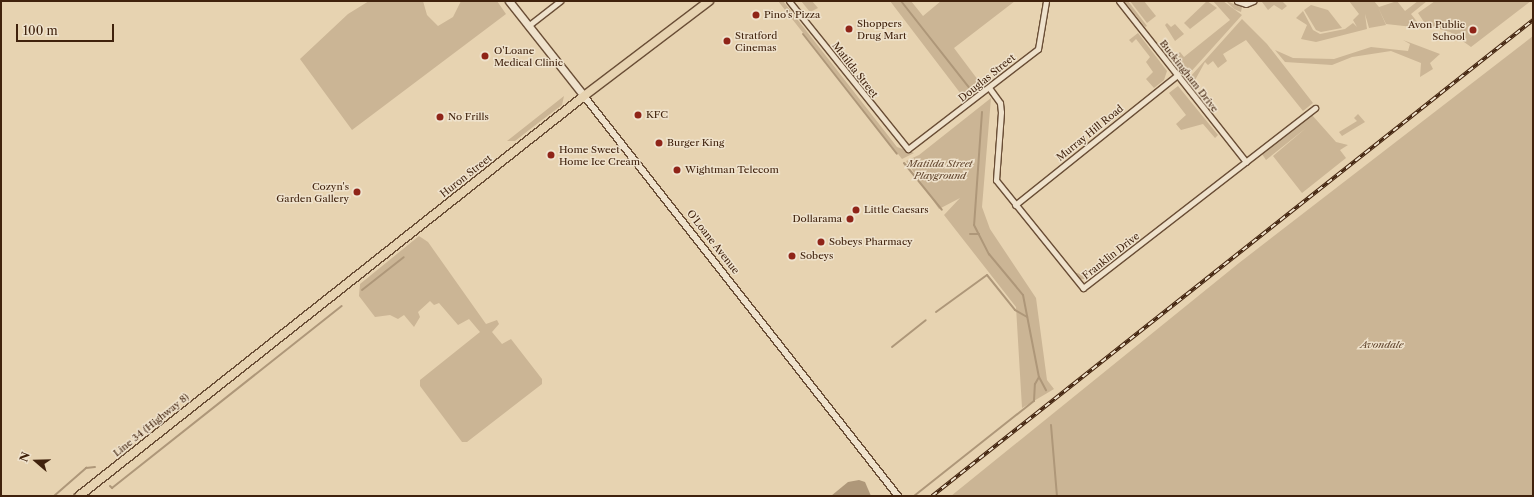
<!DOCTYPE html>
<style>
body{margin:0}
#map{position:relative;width:1534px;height:497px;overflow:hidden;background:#e7d3b1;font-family:"Libre Caslon Text",serif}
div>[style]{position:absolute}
.green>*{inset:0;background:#cbb595}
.water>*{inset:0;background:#ae9779}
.stream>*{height:2px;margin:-1px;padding:0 1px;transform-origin:1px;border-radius:1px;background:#ae9779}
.roads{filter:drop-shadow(1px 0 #6a4e36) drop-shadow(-1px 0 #6a4e36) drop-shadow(0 1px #6a4e36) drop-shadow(0 -1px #6a4e36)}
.minor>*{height:5px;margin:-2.5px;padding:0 2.5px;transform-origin:2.5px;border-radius:2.5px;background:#efe2cc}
.tertiary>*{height:6px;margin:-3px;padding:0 3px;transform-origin:3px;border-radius:3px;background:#efe2cc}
.secondary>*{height:7px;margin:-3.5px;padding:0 3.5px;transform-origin:3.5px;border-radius:3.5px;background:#efe2cc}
.primary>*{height:8px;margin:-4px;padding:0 4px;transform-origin:4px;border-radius:4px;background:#e7d3b1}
.rail>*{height:3.5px;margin-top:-1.75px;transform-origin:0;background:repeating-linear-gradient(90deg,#efe2cc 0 6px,#40220d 0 12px);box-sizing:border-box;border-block:1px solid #40220d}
.dots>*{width:11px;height:11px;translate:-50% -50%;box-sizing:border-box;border:2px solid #efe2cc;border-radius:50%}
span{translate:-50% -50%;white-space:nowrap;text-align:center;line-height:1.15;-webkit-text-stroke:3px #efe2cc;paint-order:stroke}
.poi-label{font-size:10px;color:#40220d}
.left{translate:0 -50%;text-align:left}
.right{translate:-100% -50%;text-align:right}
.street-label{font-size:10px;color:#40220d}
.park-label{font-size:10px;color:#63472f;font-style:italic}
.frame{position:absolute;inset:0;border:2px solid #40220d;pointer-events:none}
.north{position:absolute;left:16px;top:441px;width:40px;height:40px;-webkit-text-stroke:3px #efe2cc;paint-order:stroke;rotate:290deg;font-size:11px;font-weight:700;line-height:16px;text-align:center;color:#40220d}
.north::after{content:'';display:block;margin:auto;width:14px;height:18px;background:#40220d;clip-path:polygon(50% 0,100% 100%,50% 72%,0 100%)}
.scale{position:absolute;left:16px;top:24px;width:98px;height:18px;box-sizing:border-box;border:2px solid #40220d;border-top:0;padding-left:5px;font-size:12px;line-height:14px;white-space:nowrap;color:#40220d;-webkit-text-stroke:3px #efe2cc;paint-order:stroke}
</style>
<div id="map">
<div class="green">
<i style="clip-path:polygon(369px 1px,423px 1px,427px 15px,438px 26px,453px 17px,461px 1px,497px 1px,506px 14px,352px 130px,300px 59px,348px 14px)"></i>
<i style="clip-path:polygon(778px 1px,783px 1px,897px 147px,914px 153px,902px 159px)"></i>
<i style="clip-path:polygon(801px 1px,812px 1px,818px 8px,822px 6px,810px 12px)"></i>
<i style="clip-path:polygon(890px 1px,911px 1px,923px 16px,941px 1px,1015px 1px,954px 48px,981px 84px,964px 98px)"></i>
<i style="clip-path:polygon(1124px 1px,1128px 1px,1147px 26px,1145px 27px)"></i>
<i style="clip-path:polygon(1130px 1px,1144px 1px,1156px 16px,1147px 23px)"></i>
<i style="clip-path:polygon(1207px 1px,1217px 8px,1190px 29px,1184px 23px)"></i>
<i style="clip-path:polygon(1213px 1px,1223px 1px,1242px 15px,1188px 75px,1174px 57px,1180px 52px,1184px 57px,1230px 20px)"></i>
<i style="clip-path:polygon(1226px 1px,1242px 7px,1241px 12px,1234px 9px)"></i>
<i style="clip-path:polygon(1282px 1px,1287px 6px,1282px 10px,1274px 5px,1268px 10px,1262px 2px)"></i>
<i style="clip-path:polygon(1349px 1px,1374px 1px,1379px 7px,1397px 1px,1405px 11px,1418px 1px,1427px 1px,1411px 14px,1422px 28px,1386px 24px,1378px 7px,1386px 25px,1369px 28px,1365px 14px,1367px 29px,1316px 42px,1301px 39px,1307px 25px,1296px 18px,1303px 11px,1313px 30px,1320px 34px,1345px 29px,1353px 23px,1357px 27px,1353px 20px,1359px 14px)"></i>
<i style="clip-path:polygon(1435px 1px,1531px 1px,1471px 47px,1450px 32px,1426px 25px,1418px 13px)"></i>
<i style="clip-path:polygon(1311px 5px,1328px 10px,1342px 28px,1321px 32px,1316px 30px,1304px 10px)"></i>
<i style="clip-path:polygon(1242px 19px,1267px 44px,1313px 103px,1303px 111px,1246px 40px,1223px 54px,1227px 61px,1218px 68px,1213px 61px,1208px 65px,1205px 62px,1194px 82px,1190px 77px)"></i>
<i style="clip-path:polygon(1167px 23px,1171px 27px,1175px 24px,1184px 34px,1175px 41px,1165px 25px)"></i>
<i style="clip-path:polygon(1138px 33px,1167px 71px,1164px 80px,1154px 88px,1146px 79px,1153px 72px,1146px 62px,1150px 57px,1136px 39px,1132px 43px,1129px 40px)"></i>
<i style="clip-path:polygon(1533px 36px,1533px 496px,951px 496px,1239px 263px)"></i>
<i style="clip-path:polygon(1403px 40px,1440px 54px,1430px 63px,1433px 69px,1420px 77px,1421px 63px,1391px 51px,1352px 57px,1332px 65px,1285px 62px,1275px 50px,1293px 58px,1334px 59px,1371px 47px,1408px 51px,1410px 44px)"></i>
<i style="clip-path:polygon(1178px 86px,1218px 135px,1215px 138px,1203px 124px,1181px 130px,1176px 124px,1186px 115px,1169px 93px)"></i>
<i style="clip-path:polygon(564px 96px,562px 105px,538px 123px,515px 141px,507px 141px)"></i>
<i style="clip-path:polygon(991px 98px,982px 207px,990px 229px,1036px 298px,1047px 380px,1054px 389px,1022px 408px,1016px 307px,944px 215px,960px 198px,939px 209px,906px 161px,919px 155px)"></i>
<i style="clip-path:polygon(1358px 114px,1365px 122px,1342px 136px,1339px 132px,1357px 121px,1354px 118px)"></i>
<i style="clip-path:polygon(1312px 115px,1336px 142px,1348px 145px,1340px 150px,1346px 158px,1302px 193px,1273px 156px,1306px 128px,1266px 160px,1262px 154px)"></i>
<i style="clip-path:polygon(419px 236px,428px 242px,486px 324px,497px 320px,499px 324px,492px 332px,502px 344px,511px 339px,542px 379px,542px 384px,467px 442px,462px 442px,420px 386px,420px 380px,480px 332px,469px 319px,458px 325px,439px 303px,434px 305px,430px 301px,418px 312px,420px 317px,414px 327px,404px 315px,398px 319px,390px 315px,375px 317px,359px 296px,360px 284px)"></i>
<i style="clip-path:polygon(1111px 258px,1113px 260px,1088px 279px,1079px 279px,1073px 272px,1088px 276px)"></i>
</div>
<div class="water">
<i style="clip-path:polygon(859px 480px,865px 482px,871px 496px,831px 496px,848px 482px)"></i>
</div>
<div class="stream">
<i style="left:901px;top:1px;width:113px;rotate:51.8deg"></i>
<i style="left:803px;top:34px;width:152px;rotate:51.9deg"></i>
<i style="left:982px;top:112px;width:113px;rotate:94deg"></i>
<i style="left:974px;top:225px;width:33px;rotate:63deg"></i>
<i style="left:989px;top:254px;width:53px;rotate:50.3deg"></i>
<i style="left:1023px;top:295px;width:84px;rotate:79deg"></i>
<i style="left:1039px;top:377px;width:15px;rotate:62deg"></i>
<i style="left:904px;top:163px;width:60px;rotate:51deg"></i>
<i style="left:970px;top:234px;width:9px"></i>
<i style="left:362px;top:290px;width:53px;rotate:-38.2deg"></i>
<i style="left:936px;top:312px;width:63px;rotate:-36deg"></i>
<i style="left:987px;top:275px;width:45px;rotate:51.3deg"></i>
<i style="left:1015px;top:310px;width:14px;rotate:30deg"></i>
<i style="left:892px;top:347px;width:43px;rotate:-38.5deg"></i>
<i style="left:1051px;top:425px;width:71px;rotate:85.2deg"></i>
<i style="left:110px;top:486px;width:3px;rotate:45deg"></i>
<i style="left:112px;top:488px;width:293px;rotate:-38.4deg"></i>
<i style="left:54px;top:496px;width:43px;rotate:-41.2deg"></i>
<i style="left:86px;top:468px;width:9px;rotate:-6deg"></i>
<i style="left:914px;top:496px;width:153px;rotate:-38.4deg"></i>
<i style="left:1034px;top:401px;width:17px;rotate:-87deg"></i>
<i style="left:1035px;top:384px;width:8px;rotate:-60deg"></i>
</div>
<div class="roads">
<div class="minor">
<i style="left:789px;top:1px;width:190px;rotate:51.2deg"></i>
<i style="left:908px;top:149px;width:164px;rotate:-37.6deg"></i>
<i style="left:1038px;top:49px;width:49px;rotate:-80.5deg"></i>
<i style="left:1119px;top:1px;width:205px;rotate:51.7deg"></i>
<i style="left:1237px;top:1px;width:9px;rotate:18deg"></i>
<i style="left:1246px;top:4px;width:8px;rotate:-23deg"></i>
<i style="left:528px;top:26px;width:41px;rotate:-38deg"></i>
<i style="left:990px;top:89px;width:17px;rotate:54deg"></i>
<i style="left:1000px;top:103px;width:9px;rotate:84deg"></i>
<i style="left:1001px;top:112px;width:68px;rotate:94.2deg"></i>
<i style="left:996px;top:180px;width:139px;rotate:51.1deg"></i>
<i style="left:1083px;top:288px;width:294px;rotate:-37.8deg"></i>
<i style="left:1015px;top:205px;width:208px;rotate:-38.7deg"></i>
</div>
<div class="tertiary">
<i style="left:584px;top:96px;width:509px;rotate:51.87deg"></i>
</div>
<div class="secondary">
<i style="left:509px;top:1px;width:121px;rotate:51.7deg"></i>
</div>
<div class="primary">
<i style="left:79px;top:496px;width:644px;rotate:-38.38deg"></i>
<i style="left:584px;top:96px;width:157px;rotate:-37.2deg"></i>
</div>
</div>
<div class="rail">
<i style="left:932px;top:496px;width:767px;rotate:-38.38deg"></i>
</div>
<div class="dots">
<i style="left:756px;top:15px;background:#8f2418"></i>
<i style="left:849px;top:29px;background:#8f2418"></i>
<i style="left:1473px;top:30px;background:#8f2418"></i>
<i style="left:727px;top:41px;background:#8f2418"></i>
<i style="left:485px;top:56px;background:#8f2418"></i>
<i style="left:638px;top:115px;background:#8f2418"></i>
<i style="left:440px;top:117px;background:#8f2418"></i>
<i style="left:659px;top:143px;background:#8f2418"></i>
<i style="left:551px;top:155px;background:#8f2418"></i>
<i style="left:677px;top:170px;background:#8f2418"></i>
<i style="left:357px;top:192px;background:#8f2418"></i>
<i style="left:856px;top:210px;background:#8f2418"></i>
<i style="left:850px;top:219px;background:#8f2418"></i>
<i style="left:821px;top:242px;background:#8f2418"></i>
<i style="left:792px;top:256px;background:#8f2418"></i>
</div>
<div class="poi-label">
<span class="left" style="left:764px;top:15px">Pino's Pizza</span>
<span class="left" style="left:857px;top:29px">Shoppers<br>Drug Mart</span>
<span class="right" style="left:1465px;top:30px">Avon Public<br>School</span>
<span class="left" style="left:735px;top:41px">Stratford<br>Cinemas</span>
<span class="left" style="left:494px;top:56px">O'Loane<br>Medical Clinic</span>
<span class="left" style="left:646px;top:115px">KFC</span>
<span class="left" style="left:448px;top:117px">No Frills</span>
<span class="left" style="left:667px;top:143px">Burger King</span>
<span class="left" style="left:559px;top:155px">Home Sweet<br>Home Ice Cream</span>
<span class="left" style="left:685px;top:170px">Wightman Telecom</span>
<span class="right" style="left:349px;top:192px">Cozyn's<br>Garden Gallery</span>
<span class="left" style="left:864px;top:210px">Little Caesars</span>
<span class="right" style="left:842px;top:219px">Dollarama</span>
<span class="left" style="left:829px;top:242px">Sobeys Pharmacy</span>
<span class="left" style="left:800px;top:256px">Sobeys</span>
</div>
<div class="street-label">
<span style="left:855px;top:70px;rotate:52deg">Matilda Street</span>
<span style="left:1189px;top:76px;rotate:52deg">Buckingham Drive</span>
<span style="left:987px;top:78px;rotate:-39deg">Douglas Street</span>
<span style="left:1090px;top:133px;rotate:-39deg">Murray Hill Road</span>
<span style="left:466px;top:176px;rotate:-38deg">Huron Street</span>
<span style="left:713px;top:242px;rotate:52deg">O'Loane Avenue</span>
<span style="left:1111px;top:256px;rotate:-38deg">Franklin Drive</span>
<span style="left:151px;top:425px;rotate:-39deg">Line 34 (Highway 8)</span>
</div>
<div class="park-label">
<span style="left:940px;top:169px">Matilda Street<br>Playground</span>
<span style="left:1382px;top:345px">Avondale</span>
</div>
<div class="frame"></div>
<div class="north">N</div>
<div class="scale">100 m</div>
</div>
